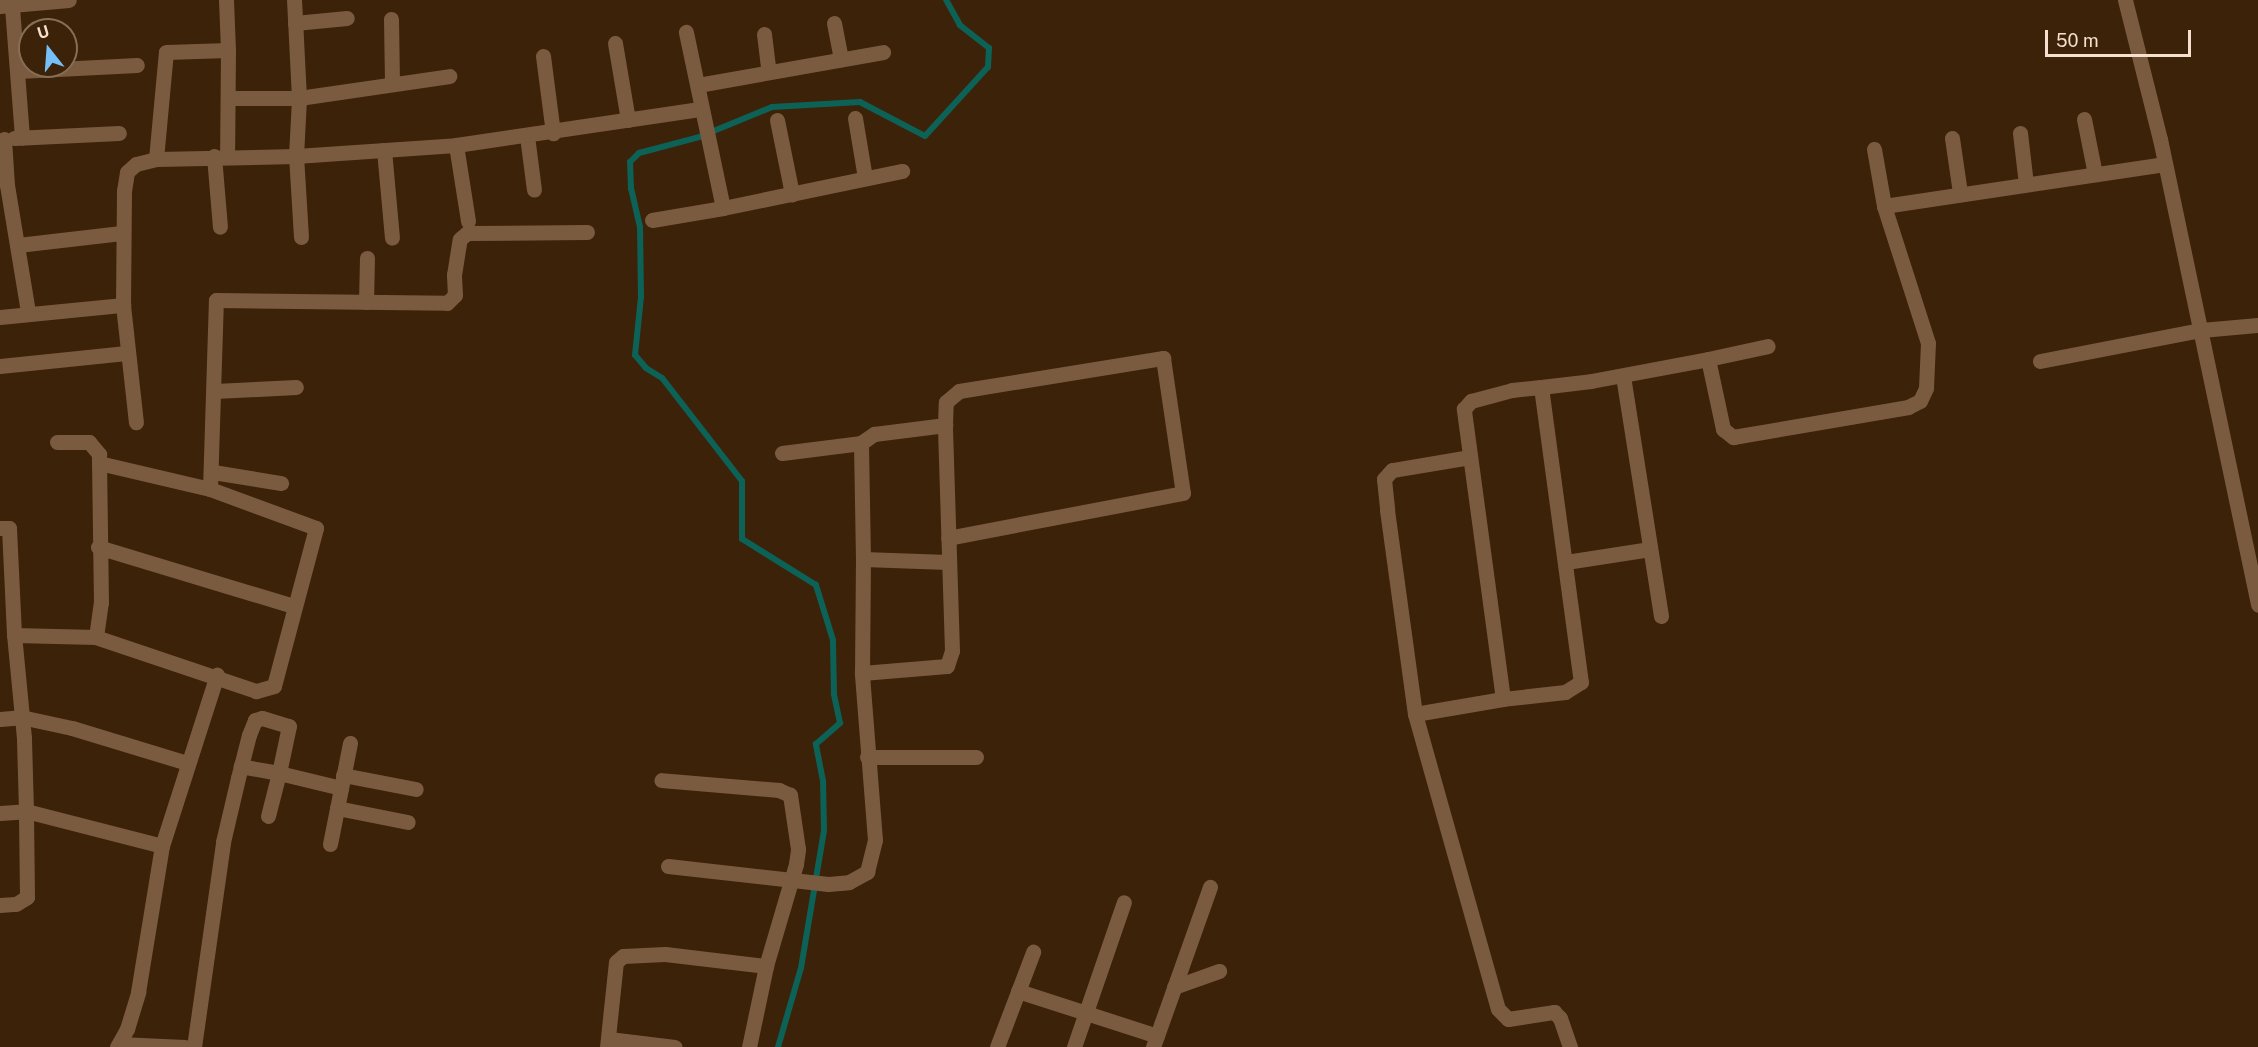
<!DOCTYPE html>
<style>
body{margin:0}
#map{position:relative;width:2258px;height:1047px;overflow:hidden;background:#3c2208;font-family:"Public Sans",sans-serif}
div>[style]{position:absolute}
.stream>*{height:6px;margin:-3px;padding:0 3px;transform-origin:3px;border-radius:3px;background:#0c6257}
.street>*{height:15px;margin:-7.5px;padding:0 7.5px;transform-origin:7.5px;border-radius:7.5px;background:#7a5b40}
span{translate:-50% -50%;white-space:nowrap;text-align:center;line-height:1.15;-webkit-text-stroke:6px #3c2208;paint-order:stroke}
.north{position:absolute;left:18px;top:18px;width:60px;height:60px;box-sizing:border-box;background:#3c2208;border:2px solid #866e57;border-radius:50%;rotate:343deg;font-size:16px;font-weight:700;line-height:24px;text-align:center;color:#f6dfcd}
.north::after{content:'';display:block;margin:auto;width:21px;height:27px;background:#75c0f6;clip-path:polygon(50% 0,100% 100%,50% 72%,0 100%)}
.scale{position:absolute;left:2045px;top:30px;width:146px;height:27px;box-sizing:border-box;border:3px solid #f6dfcd;border-top:0;padding-left:8px;font-size:18px;line-height:21px;white-space:nowrap;color:#f6dfcd;-webkit-text-stroke:4px #3c2208;paint-order:stroke}
</style>
<div id="map">
<div class="stream">
<i style="left:778px;top:1047px;width:82px;rotate:-73.8deg"></i>
<i style="left:801px;top:968px;width:139px;rotate:-80.5deg"></i>
<i style="left:824px;top:831px;width:50px;rotate:-91.1deg"></i>
<i style="left:823px;top:781px;width:38px;rotate:-101deg"></i>
<i style="left:816px;top:744px;width:32px;rotate:-41deg"></i>
<i style="left:840px;top:723px;width:30px;rotate:-102deg"></i>
<i style="left:834px;top:694px;width:54px;rotate:-91.1deg"></i>
<i style="left:833px;top:640px;width:58px;rotate:-107.2deg"></i>
<i style="left:816px;top:585px;width:87px;rotate:-148.1deg"></i>
<i style="left:742px;top:539px;width:58px;rotate:-90deg"></i>
<i style="left:742px;top:481px;width:130px;rotate:-127.8deg"></i>
<i style="left:662px;top:378px;width:19px;rotate:-148deg"></i>
<i style="left:646px;top:368px;width:17px;rotate:-130deg"></i>
<i style="left:635px;top:355px;width:58px;rotate:-84.1deg"></i>
<i style="left:641px;top:297px;width:70px;rotate:-90.8deg"></i>
<i style="left:640px;top:227px;width:39px;rotate:-103deg"></i>
<i style="left:631px;top:189px;width:27px;rotate:-92deg"></i>
<i style="left:630px;top:162px;width:13px;rotate:-45deg"></i>
<i style="left:639px;top:153px;width:62px;rotate:-14.9deg"></i>
<i style="left:699px;top:137px;width:79px;rotate:-22.3deg"></i>
<i style="left:772px;top:107px;width:88px;rotate:-3.3deg"></i>
<i style="left:860px;top:102px;width:73px;rotate:27.6deg"></i>
<i style="left:925px;top:136px;width:93px;rotate:-47.6deg"></i>
<i style="left:988px;top:67px;width:19px;rotate:-87deg"></i>
<i style="left:989px;top:48px;width:37px;rotate:-142deg"></i>
<i style="left:960px;top:25px;width:29px;rotate:-119deg"></i>
</div>
<div class="street">
<i style="left:226px;top:0;width:50px;rotate:87.7deg"></i>
<i style="left:2125px;top:0;width:143px;rotate:75.9deg"></i>
<i style="left:2160px;top:139px;width:476px;rotate:78.1deg"></i>
<i style="left:0;top:6px;width:69px;rotate:-5deg"></i>
<i style="left:12px;top:7px;width:131px;rotate:85.6deg"></i>
<i style="left:391px;top:19px;width:65px;rotate:89.1deg"></i>
<i style="left:295px;top:23px;width:52px;rotate:-5.5deg"></i>
<i style="left:834px;top:23px;width:37px;rotate:79deg"></i>
<i style="left:764px;top:34px;width:38px;rotate:83deg"></i>
<i style="left:615px;top:43px;width:78px;rotate:80.4deg"></i>
<i style="left:543px;top:56px;width:78px;rotate:82.6deg"></i>
<i style="left:18px;top:71px;width:119px;rotate:-2.9deg"></i>
<i style="left:698px;top:85px;width:188px;rotate:-10.1deg"></i>
<i style="left:228px;top:98px;width:71px"></i>
<i style="left:299px;top:98px;width:152px;rotate:-8.3deg"></i>
<i style="left:855px;top:118px;width:61px;rotate:80.5deg"></i>
<i style="left:2084px;top:119px;width:56px;rotate:78.7deg"></i>
<i style="left:777px;top:120px;width:76px;rotate:78.5deg"></i>
<i style="left:2020px;top:133px;width:51px;rotate:83.3deg"></i>
<i style="left:527px;top:136px;width:54px;rotate:82.6deg"></i>
<i style="left:14px;top:138px;width:105px;rotate:-2.7deg"></i>
<i style="left:1952px;top:138px;width:56px;rotate:81.7deg"></i>
<i style="left:4px;top:139px;width:46px;rotate:86.3deg"></i>
<i style="left:7px;top:185px;width:129px;rotate:80.6deg"></i>
<i style="left:456px;top:145px;width:77px;rotate:81deg"></i>
<i style="left:1874px;top:149px;width:58px;rotate:80deg"></i>
<i style="left:384px;top:150px;width:88px;rotate:84.8deg"></i>
<i style="left:214px;top:156px;width:71px;rotate:85.2deg"></i>
<i style="left:156px;top:159px;width:107px;rotate:-84.7deg"></i>
<i style="left:166px;top:52px;width:62px;rotate:-1.8deg"></i>
<i style="left:228px;top:50px;width:106px;rotate:90.5deg"></i>
<i style="left:723px;top:208px;width:183px;rotate:-11.7deg"></i>
<i style="left:652px;top:220px;width:72px;rotate:-9.6deg"></i>
<i style="left:723px;top:208px;width:180px;rotate:-101.9deg"></i>
<i style="left:301px;top:237px;width:81px;rotate:-93.5deg"></i>
<i style="left:296px;top:156px;width:160px;rotate:-3.9deg"></i>
<i style="left:456px;top:145px;width:248px;rotate:-8.4deg"></i>
<i style="left:18px;top:245px;width:104px;rotate:-6.6deg"></i>
<i style="left:366px;top:302px;width:44px;rotate:-88.7deg"></i>
<i style="left:123px;top:305px;width:114px;rotate:-89.5deg"></i>
<i style="left:124px;top:191px;width:19px;rotate:-81deg"></i>
<i style="left:127px;top:172px;width:12px;rotate:-42deg"></i>
<i style="left:136px;top:164px;width:21px;rotate:-14deg"></i>
<i style="left:156px;top:159px;width:140px;rotate:-1.2deg"></i>
<i style="left:296px;top:156px;width:58px;rotate:-87deg"></i>
<i style="left:299px;top:98px;width:98px;rotate:-92.9deg"></i>
<i style="left:0;top:317px;width:124px;rotate:-5.6deg"></i>
<i style="left:123px;top:305px;width:118px;rotate:83.7deg"></i>
<i style="left:1708px;top:359px;width:61px;rotate:-12.2deg"></i>
<i style="left:2040px;top:361px;width:164px;rotate:-10.9deg"></i>
<i style="left:2201px;top:330px;width:57px;rotate:-5deg"></i>
<i style="left:0;top:366px;width:127px;rotate:-5.9deg"></i>
<i style="left:1623px;top:376px;width:243px;rotate:81deg"></i>
<i style="left:1541px;top:387px;width:298px;rotate:82.3deg"></i>
<i style="left:1581px;top:682px;width:19px;rotate:148deg"></i>
<i style="left:1565px;top:692px;width:62px;rotate:173.6deg"></i>
<i style="left:1503px;top:699px;width:293px;rotate:-97.7deg"></i>
<i style="left:1464px;top:409px;width:11px;rotate:-49deg"></i>
<i style="left:1471px;top:401px;width:42px;rotate:-15deg"></i>
<i style="left:1512px;top:390px;width:29px;rotate:-6deg"></i>
<i style="left:1541px;top:387px;width:50px;rotate:-6.8deg"></i>
<i style="left:1591px;top:381px;width:119px;rotate:-10.6deg"></i>
<i style="left:1708px;top:359px;width:72px;rotate:77.9deg"></i>
<i style="left:1723px;top:429px;width:13px;rotate:39deg"></i>
<i style="left:1733px;top:437px;width:178px;rotate:-9.7deg"></i>
<i style="left:1908px;top:407px;width:13px;rotate:-27deg"></i>
<i style="left:1920px;top:401px;width:14px;rotate:-65deg"></i>
<i style="left:1926px;top:388px;width:45px;rotate:-87.5deg"></i>
<i style="left:1928px;top:343px;width:144px;rotate:-107.8deg"></i>
<i style="left:1884px;top:206px;width:284px;rotate:-8.5deg"></i>
<i style="left:215px;top:391px;width:81px;rotate:-2.8deg"></i>
<i style="left:57px;top:442px;width:32px"></i>
<i style="left:89px;top:442px;width:16px;rotate:50deg"></i>
<i style="left:99px;top:454px;width:9px;rotate:90deg"></i>
<i style="left:782px;top:453px;width:80px;rotate:-7.2deg"></i>
<i style="left:1470px;top:457px;width:79px;rotate:170.5deg"></i>
<i style="left:1392px;top:470px;width:12px;rotate:132deg"></i>
<i style="left:1384px;top:479px;width:31px;rotate:84deg"></i>
<i style="left:1387px;top:510px;width:206px;rotate:82.2deg"></i>
<i style="left:1415px;top:714px;width:89px;rotate:-9.7deg"></i>
<i style="left:99px;top:463px;width:114px;rotate:13.2deg"></i>
<i style="left:210px;top:489px;width:113px;rotate:20.2deg"></i>
<i style="left:316px;top:528px;width:163px;rotate:104.9deg"></i>
<i style="left:274px;top:686px;width:19px;rotate:164deg"></i>
<i style="left:256px;top:691px;width:169px;rotate:-161.4deg"></i>
<i style="left:96px;top:637px;width:34px;rotate:-82deg"></i>
<i style="left:101px;top:603px;width:140px;rotate:-90.8deg"></i>
<i style="left:213px;top:472px;width:69px;rotate:9.2deg"></i>
<i style="left:210px;top:489px;width:189px;rotate:-88.2deg"></i>
<i style="left:216px;top:300px;width:231px;rotate:0.7deg"></i>
<i style="left:447px;top:303px;width:11px;rotate:-45deg"></i>
<i style="left:455px;top:295px;width:20px;rotate:-93deg"></i>
<i style="left:454px;top:275px;width:36px;rotate:-81deg"></i>
<i style="left:460px;top:239px;width:9px;rotate:-41deg"></i>
<i style="left:467px;top:233px;width:120px;rotate:-0.5deg"></i>
<i style="left:0;top:528px;width:9px"></i>
<i style="left:9px;top:528px;width:107px;rotate:87.3deg"></i>
<i style="left:98px;top:547px;width:205px;rotate:16.8deg"></i>
<i style="left:863px;top:559px;width:116px;rotate:-91deg"></i>
<i style="left:861px;top:443px;width:16px;rotate:-35deg"></i>
<i style="left:874px;top:434px;width:72px;rotate:-7.2deg"></i>
<i style="left:945px;top:425px;width:23px;rotate:-88deg"></i>
<i style="left:946px;top:402px;width:17px;rotate:-40deg"></i>
<i style="left:959px;top:391px;width:207px;rotate:-9.2deg"></i>
<i style="left:1163px;top:358px;width:136px;rotate:81.6deg"></i>
<i style="left:1183px;top:493px;width:239px;rotate:169.2deg"></i>
<i style="left:1566px;top:562px;width:85px;rotate:-8.8deg"></i>
<i style="left:862px;top:673px;width:85px;rotate:-4.7deg"></i>
<i style="left:947px;top:666px;width:16px;rotate:-72deg"></i>
<i style="left:952px;top:651px;width:226px;rotate:-91.8deg"></i>
<i style="left:1415px;top:714px;width:306px;rotate:74.3deg"></i>
<i style="left:1498px;top:1009px;width:14px;rotate:45deg"></i>
<i style="left:1508px;top:1019px;width:47px;rotate:-8.7deg"></i>
<i style="left:1554px;top:1012px;width:8px;rotate:45deg"></i>
<i style="left:1560px;top:1018px;width:31px;rotate:71deg"></i>
<i style="left:0;top:719px;width:21px;rotate:-5deg"></i>
<i style="left:21px;top:717px;width:52px;rotate:12.2deg"></i>
<i style="left:72px;top:728px;width:120px;rotate:16.9deg"></i>
<i style="left:867px;top:757px;width:109px"></i>
<i style="left:343px;top:775px;width:74px;rotate:10.9deg"></i>
<i style="left:337px;top:808px;width:72px;rotate:11.2deg"></i>
<i style="left:0;top:813px;width:26px;rotate:-4deg"></i>
<i style="left:26px;top:811px;width:73px;rotate:-91.6deg"></i>
<i style="left:24px;top:738px;width:103px;rotate:-95.5deg"></i>
<i style="left:14px;top:635px;width:82px;rotate:1.4deg"></i>
<i style="left:268px;top:816px;width:44px;rotate:-75.7deg"></i>
<i style="left:279px;top:773px;width:64px;rotate:13.6deg"></i>
<i style="left:330px;top:844px;width:103px;rotate:-78.8deg"></i>
<i style="left:668px;top:866px;width:161px;rotate:6.4deg"></i>
<i style="left:828px;top:884px;width:21px;rotate:-5deg"></i>
<i style="left:849px;top:882px;width:21px;rotate:-29deg"></i>
<i style="left:867px;top:872px;width:33px;rotate:-76deg"></i>
<i style="left:875px;top:840px;width:168px;rotate:-94.5deg"></i>
<i style="left:862px;top:673px;width:114px;rotate:-89.5deg"></i>
<i style="left:863px;top:559px;width:85px;rotate:2deg"></i>
<i style="left:0;top:905px;width:16px;rotate:-4deg"></i>
<i style="left:16px;top:904px;width:13px;rotate:-32deg"></i>
<i style="left:27px;top:897px;width:86px;rotate:-90.7deg"></i>
<i style="left:26px;top:811px;width:140px;rotate:14.4deg"></i>
<i style="left:1174px;top:987px;width:48px;rotate:-19.6deg"></i>
<i style="left:1018px;top:991px;width:146px;rotate:17.9deg"></i>
<i style="left:609px;top:1039px;width:66px;rotate:6.9deg"></i>
<i style="left:119px;top:1044px;width:66px;rotate:2.6deg"></i>
<i style="left:117px;top:1047px;width:21px;rotate:-61deg"></i>
<i style="left:127px;top:1029px;width:39px;rotate:-73deg"></i>
<i style="left:138px;top:992px;width:148px;rotate:-80.7deg"></i>
<i style="left:162px;top:846px;width:180px;rotate:-72.2deg"></i>
<i style="left:194px;top:1047px;width:207px;rotate:-81.9deg"></i>
<i style="left:223px;top:842px;width:66px;rotate:-76.8deg"></i>
<i style="left:238px;top:778px;width:44px;rotate:-75.7deg"></i>
<i style="left:249px;top:735px;width:16px;rotate:-68deg"></i>
<i style="left:255px;top:720px;width:7px;rotate:-16deg"></i>
<i style="left:262px;top:718px;width:28px;rotate:17deg"></i>
<i style="left:289px;top:726px;width:48px;rotate:102deg"></i>
<i style="left:279px;top:773px;width:39px;rotate:-170deg"></i>
<i style="left:607px;top:1047px;width:85px;rotate:-84deg"></i>
<i style="left:616px;top:962px;width:9px;rotate:-41deg"></i>
<i style="left:623px;top:956px;width:42px;rotate:-2.7deg"></i>
<i style="left:665px;top:954px;width:102px;rotate:6.8deg"></i>
<i style="left:766px;top:966px;width:106px;rotate:-73.6deg"></i>
<i style="left:796px;top:864px;width:15px;rotate:-82deg"></i>
<i style="left:798px;top:849px;width:55px;rotate:-98.4deg"></i>
<i style="left:790px;top:795px;width:12px;rotate:-156deg"></i>
<i style="left:779px;top:790px;width:118px;rotate:-175.2deg"></i>
<i style="left:749px;top:1047px;width:83px;rotate:-78.1deg"></i>
<i style="left:997px;top:1047px;width:102px;rotate:-69.2deg"></i>
<i style="left:1074px;top:1047px;width:153px;rotate:-71deg"></i>
<i style="left:1153px;top:1047px;width:170px;rotate:-70.4deg"></i>
</div>
<div class="north">U</div>
<div class="scale">50 m</div>
</div>
